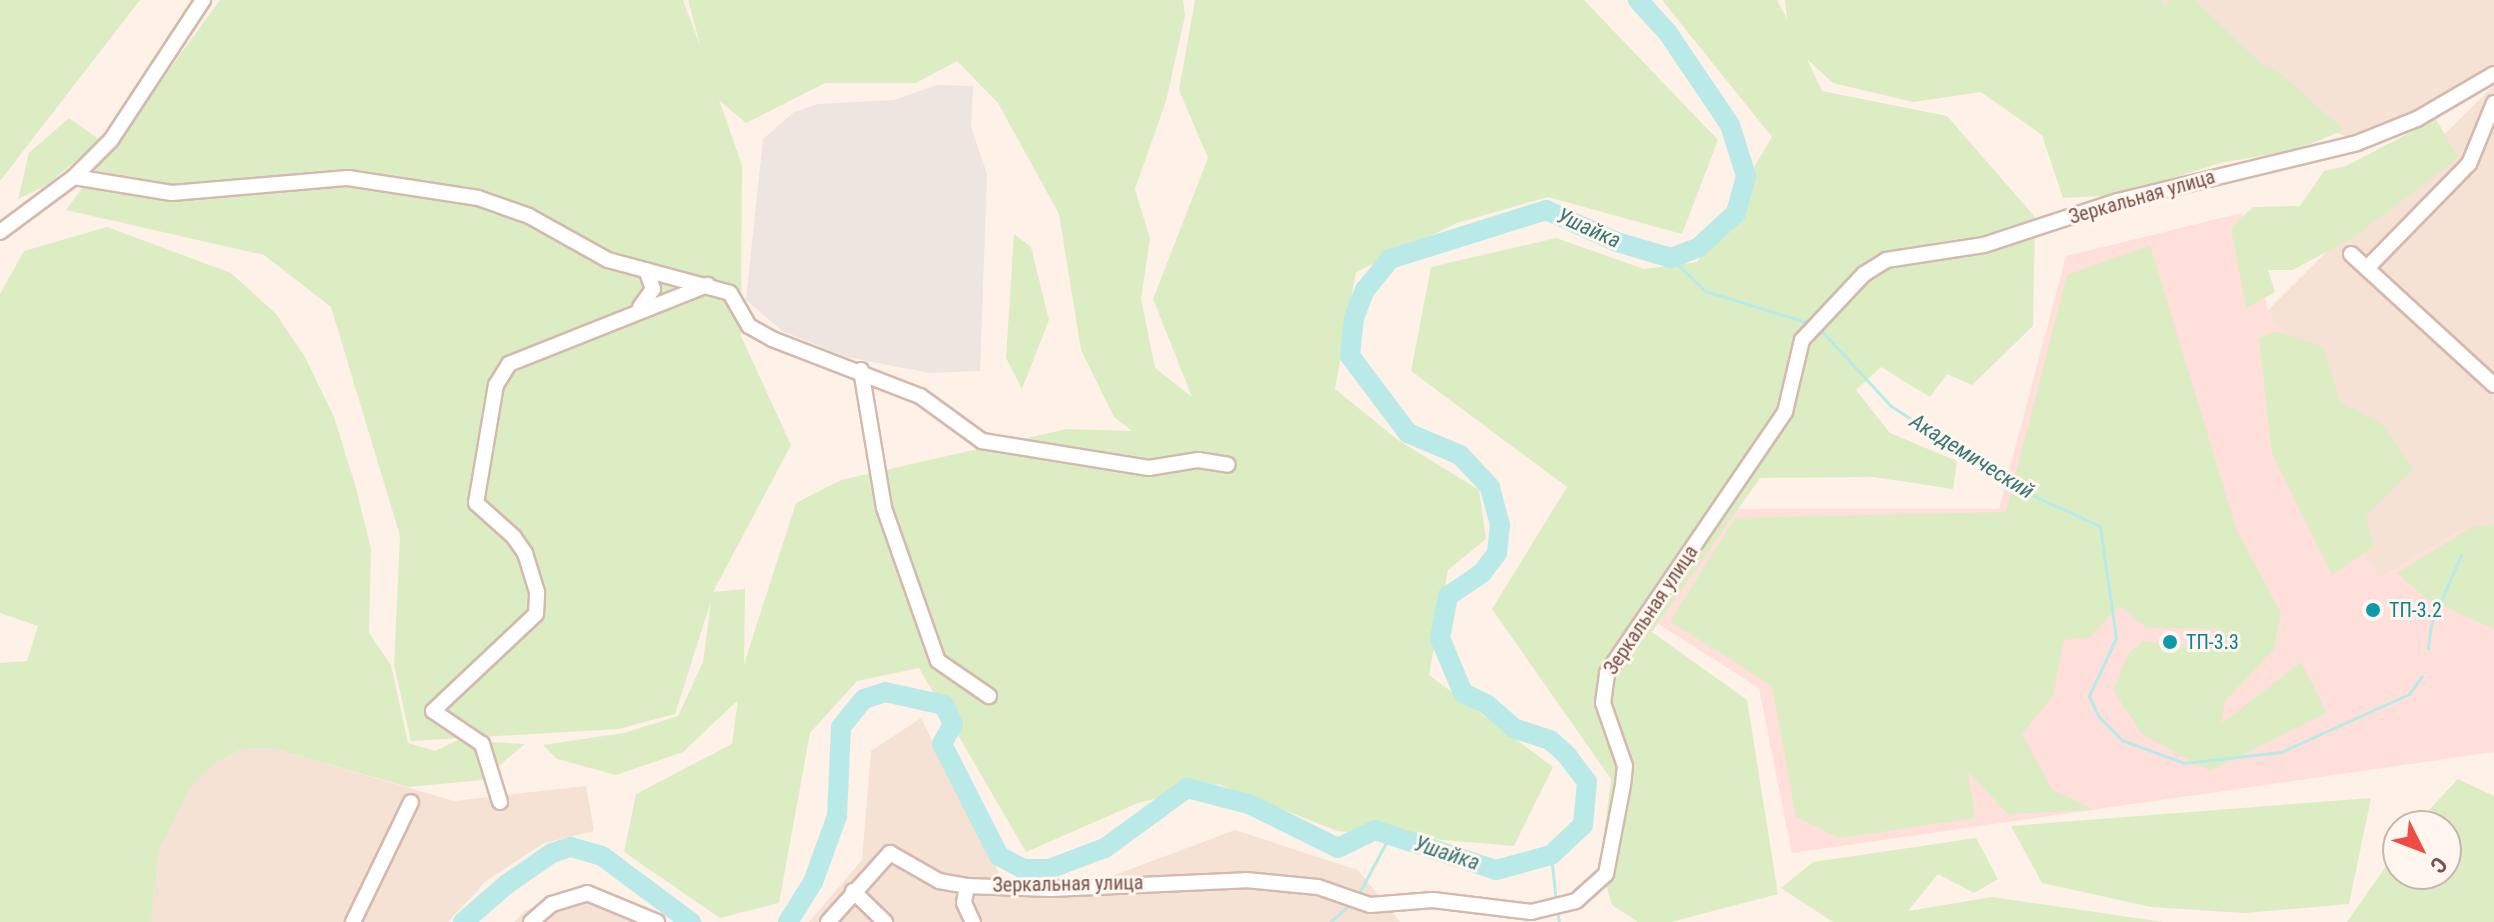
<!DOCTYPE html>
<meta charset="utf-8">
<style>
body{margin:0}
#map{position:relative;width:2494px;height:922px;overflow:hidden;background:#fef1e7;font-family:"Roboto Condensed",sans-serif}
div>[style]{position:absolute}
.residential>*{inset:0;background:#f6e1d5}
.commercial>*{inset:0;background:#ffdfda}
.industrial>*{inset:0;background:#eee5e1}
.green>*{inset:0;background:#dcedc4}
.stream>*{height:3px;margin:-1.5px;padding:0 1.5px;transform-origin:1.5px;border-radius:1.5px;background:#b9eae8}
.river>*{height:20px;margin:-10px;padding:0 10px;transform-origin:10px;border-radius:10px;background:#b9eae8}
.roads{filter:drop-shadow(2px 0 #d4b9ae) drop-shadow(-2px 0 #d4b9ae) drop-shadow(0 2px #d4b9ae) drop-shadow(0 -2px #d4b9ae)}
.minor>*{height:14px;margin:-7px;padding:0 7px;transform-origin:7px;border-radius:7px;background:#fff}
.dots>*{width:22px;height:22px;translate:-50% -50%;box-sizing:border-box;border:4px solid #fff6ef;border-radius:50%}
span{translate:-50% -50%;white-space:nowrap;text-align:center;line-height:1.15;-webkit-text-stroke:6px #fff6ef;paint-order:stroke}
.street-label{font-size:20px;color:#7a5249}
.culture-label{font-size:20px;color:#0d838f}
.left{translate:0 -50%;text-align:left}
.water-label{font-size:22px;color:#387978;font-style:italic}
.north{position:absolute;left:2382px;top:810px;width:80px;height:80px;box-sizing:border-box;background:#fff6ef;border:2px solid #cab4ad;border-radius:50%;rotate:132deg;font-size:22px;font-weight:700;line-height:32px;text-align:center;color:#7a5249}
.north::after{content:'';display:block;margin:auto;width:28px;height:36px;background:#f04c44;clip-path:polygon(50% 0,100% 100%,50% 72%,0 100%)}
</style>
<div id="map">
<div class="residential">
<i style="clip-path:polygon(2115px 0,2494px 0,2494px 70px,2414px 117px,2356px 140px,2312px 124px)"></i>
<i style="clip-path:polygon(2494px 85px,2494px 535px,2461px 530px,2379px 578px,2314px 476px,2267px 311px)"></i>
<i style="clip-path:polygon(921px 718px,1002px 879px,1112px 876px,1235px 830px,1358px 870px,1400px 922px,809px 922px,862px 860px,871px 751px)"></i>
<i style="clip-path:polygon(272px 748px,454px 801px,586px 786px,594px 831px,544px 843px,486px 881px,448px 922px,151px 922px,159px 851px,190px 788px,214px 764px,242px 749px)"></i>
<i style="clip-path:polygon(596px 887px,655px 922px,515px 922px,524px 911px)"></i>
</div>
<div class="commercial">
<i style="clip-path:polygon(2242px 213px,2268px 310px,2354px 433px,2314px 476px,2379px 578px,2461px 530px,2494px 535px,2494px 752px,1792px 853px,1759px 688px,1654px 621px,1727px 509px,1999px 509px,2066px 256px)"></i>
</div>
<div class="industrial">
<i style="clip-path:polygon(937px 85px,973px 86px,971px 127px,987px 174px,980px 371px,930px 373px,846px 357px,782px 331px,746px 300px,763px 139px,794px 112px,818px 104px,894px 100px)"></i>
</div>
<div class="green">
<i style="clip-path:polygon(0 0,140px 0,0 181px)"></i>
<i style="clip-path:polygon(evenodd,220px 0,683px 0,701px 48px,688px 0,1183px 0,1185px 16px,1166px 101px,1135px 189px,1150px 239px,1141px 299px,1155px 368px,1192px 397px,1153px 299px,1208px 158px,1179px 90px,1195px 0,1584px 0,1718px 140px,1682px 234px,1548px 197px,1457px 223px,1356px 272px,1335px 389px,1398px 440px,1479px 490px,1486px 539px,1448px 570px,1429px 675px,1553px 767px,1514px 846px,1337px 831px,1218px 784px,1138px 803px,1026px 852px,919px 668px,857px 681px,810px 733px,779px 903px,720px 918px,624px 852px,636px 794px,732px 744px,738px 700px,683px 752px,616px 775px,557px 759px,543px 745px,624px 733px,678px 716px,703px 662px,711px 601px,675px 714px,618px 729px,411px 741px,394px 665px,400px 536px,331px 307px,264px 255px,66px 210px,220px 0,957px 61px,998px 103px,1059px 214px,1081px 350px,1114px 417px,1132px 431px,1067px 429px,841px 480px,796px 503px,744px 664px,745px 589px,713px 592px,791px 445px,741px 336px,742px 165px,719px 100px,746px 123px,825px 83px,916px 83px,957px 61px)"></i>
<i style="clip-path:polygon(1662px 0,1777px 0,1787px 19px,1785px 0,2161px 0,2165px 6px,2170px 0,2195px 0,2262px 65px,2279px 72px,2344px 130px,2296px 150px,2220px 163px,2121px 195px,2063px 198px,2042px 135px,1981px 92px,1913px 102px,1833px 83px,1807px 59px,1822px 91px,1947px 116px,2035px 217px,2033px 326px,1972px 385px,1947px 374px,1930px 397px,1881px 367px,1856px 390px,1890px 433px,1957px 461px,1953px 489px,1873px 477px,1760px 478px,1652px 632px,1747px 700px,1778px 894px,1671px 922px,1638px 922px,1612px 905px,1600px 866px,1611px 779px,1492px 609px,1567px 487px,1411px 371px,1431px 267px,1556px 238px,1644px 269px,1697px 262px,1772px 137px)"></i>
<i style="clip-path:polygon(69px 118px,100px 140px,47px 185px,18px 199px,29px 153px)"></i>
<i style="clip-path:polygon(2436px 119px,2458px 158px,2357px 235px,2293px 270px,2268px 270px,2275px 292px,2246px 308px,2231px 228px,2253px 207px,2300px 206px,2324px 171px,2346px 166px)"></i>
<i style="clip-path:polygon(107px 227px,231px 273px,276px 314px,305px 357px,334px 417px,356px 488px,371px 549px,369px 633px,391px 665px,408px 743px,435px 751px,458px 740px,525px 744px,482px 780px,408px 787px,272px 748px,242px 749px,214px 764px,190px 788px,159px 851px,151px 922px,0 922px,0 663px,27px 661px,38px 626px,0 613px,0 294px,24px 251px)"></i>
<i style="clip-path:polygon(1014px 234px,1031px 247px,1049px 320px,1022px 389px,1006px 358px)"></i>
<i style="clip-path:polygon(2150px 245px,2237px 531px,2281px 613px,2274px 649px,2225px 701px,2221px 724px,2301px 662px,2327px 713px,2210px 771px,2142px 734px,2113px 690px,2128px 654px,2143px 641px,2204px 650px,2221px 629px,2147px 628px,2119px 606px,2090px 637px,2064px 640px,2053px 696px,2022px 734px,2052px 789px,2094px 810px,2008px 814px,1968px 772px,1975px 818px,1840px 838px,1796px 817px,1772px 686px,1670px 621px,1735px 518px,2006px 512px,2067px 275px)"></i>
<i style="clip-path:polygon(2276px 331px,2323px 347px,2340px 402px,2382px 424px,2414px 469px,2366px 515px,2373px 547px,2332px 575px,2272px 454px,2259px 338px)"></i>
<i style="clip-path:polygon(2494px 524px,2494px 629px,2427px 599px,2397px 573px,2472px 527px)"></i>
<i style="clip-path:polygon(2458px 779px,2494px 796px,2494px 922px,2347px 922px,2398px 849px,2398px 874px,2446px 874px,2446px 826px,2414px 826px)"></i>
<i style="clip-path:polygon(2371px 798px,2349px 904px,2245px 913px,2151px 907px,2042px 883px,2011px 826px)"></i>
<i style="clip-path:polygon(1976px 838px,1998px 879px,1974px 893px,1938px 874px,1908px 911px,1992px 897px,2163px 922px,2201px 922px,1833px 922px,1781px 888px,1813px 862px)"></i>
</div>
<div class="stream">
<i style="left:1671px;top:258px;width:47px;rotate:44.1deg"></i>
<i style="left:1705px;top:291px;width:109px;rotate:17.1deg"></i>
<i style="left:1819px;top:328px;width:106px;rotate:47.3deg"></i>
<i style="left:1891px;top:406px;width:155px;rotate:32.9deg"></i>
<i style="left:2021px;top:490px;width:87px;rotate:24.5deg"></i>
<i style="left:2100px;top:526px;width:113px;rotate:81.9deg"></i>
<i style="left:2116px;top:638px;width:64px;rotate:115deg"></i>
<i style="left:2089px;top:696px;width:23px;rotate:65deg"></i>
<i style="left:2099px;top:717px;width:33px;rotate:45deg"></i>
<i style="left:2122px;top:740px;width:66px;rotate:20.4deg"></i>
<i style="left:2184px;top:763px;width:98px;rotate:-6.5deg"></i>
<i style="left:2281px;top:752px;width:141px;rotate:-24.4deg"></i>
<i style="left:2409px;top:694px;width:22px;rotate:-54deg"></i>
<i style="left:2428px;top:648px;width:24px;rotate:-83deg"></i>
<i style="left:2431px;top:624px;width:75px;rotate:-66.5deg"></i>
<i style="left:1551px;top:855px;width:47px;rotate:83.9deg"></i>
<i style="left:1358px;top:895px;width:68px;rotate:-61.9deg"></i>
<i style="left:1557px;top:910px;width:12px;rotate:81deg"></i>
<i style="left:1330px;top:922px;width:28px;rotate:-41deg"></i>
</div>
<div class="river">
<i style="left:463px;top:922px;width:58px;rotate:-40.8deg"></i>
<i style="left:507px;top:884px;width:55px;rotate:-34.6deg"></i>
<i style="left:552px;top:853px;width:20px;rotate:-18deg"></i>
<i style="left:571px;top:847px;width:32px;rotate:16deg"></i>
<i style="left:602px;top:856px;width:111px;rotate:36.6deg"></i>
<i style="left:788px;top:922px;width:47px;rotate:-58deg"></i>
<i style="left:813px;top:882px;width:70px;rotate:-70deg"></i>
<i style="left:837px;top:816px;width:89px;rotate:-87.4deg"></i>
<i style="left:841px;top:727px;width:36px;rotate:-51deg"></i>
<i style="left:864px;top:699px;width:22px;rotate:-18deg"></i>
<i style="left:885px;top:692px;width:60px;rotate:12.4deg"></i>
<i style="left:944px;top:705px;width:21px;rotate:65deg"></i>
<i style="left:953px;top:724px;width:23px;rotate:119deg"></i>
<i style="left:942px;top:744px;width:126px;rotate:63deg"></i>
<i style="left:999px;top:856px;width:27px;rotate:28deg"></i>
<i style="left:1023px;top:869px;width:26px"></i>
<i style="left:1049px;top:869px;width:60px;rotate:-20.6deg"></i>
<i style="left:1105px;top:848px;width:102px;rotate:-36.2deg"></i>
<i style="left:1187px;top:788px;width:64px;rotate:14.5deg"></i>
<i style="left:1249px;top:804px;width:99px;rotate:26.3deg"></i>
<i style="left:1338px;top:848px;width:41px;rotate:-25.9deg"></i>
<i style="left:1375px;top:830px;width:127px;rotate:18.3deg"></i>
<i style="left:1496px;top:870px;width:57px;rotate:-15.3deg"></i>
<i style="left:1551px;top:855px;width:44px;rotate:-43.2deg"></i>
<i style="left:1583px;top:825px;width:43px;rotate:-84.7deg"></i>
<i style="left:1587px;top:782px;width:34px;rotate:-127deg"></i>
<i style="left:1567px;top:755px;width:23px;rotate:-139deg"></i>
<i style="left:1550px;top:740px;width:38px;rotate:-162deg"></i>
<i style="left:1514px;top:728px;width:37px;rotate:-139deg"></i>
<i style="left:1486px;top:704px;width:25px;rotate:-154deg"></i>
<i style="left:1463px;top:693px;width:60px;rotate:-112.7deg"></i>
<i style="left:1440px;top:638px;width:43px;rotate:-79.2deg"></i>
<i style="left:1448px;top:596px;width:41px;rotate:-34.1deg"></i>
<i style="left:1482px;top:573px;width:25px;rotate:-53deg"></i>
<i style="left:1497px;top:553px;width:28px;rotate:-84deg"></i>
<i style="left:1500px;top:525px;width:39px;rotate:-105deg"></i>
<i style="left:1490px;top:487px;width:44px;rotate:-133.2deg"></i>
<i style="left:1460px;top:455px;width:56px;rotate:-157.1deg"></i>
<i style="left:1408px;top:433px;width:96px;rotate:-127deg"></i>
<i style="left:1350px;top:356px;width:38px;rotate:-84deg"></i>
<i style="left:1354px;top:318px;width:30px;rotate:-69deg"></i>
<i style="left:1365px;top:290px;width:40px;rotate:-51deg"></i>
<i style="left:1390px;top:259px;width:164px;rotate:-17.4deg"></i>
<i style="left:1546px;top:210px;width:78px;rotate:24.3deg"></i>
<i style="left:1617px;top:242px;width:56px;rotate:16.5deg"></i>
<i style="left:1671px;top:258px;width:30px;rotate:-21deg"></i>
<i style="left:1699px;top:247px;width:50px;rotate:-42.6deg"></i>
<i style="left:1736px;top:213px;width:38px;rotate:-75deg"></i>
<i style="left:1746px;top:176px;width:53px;rotate:-107.4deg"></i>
<i style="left:1730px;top:125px;width:111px;rotate:-124deg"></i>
<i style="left:1668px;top:33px;width:45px;rotate:-132.3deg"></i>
</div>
<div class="roads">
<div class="minor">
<i style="left:74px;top:177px;width:52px;rotate:-45deg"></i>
<i style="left:111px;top:140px;width:168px;rotate:-56.7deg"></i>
<i style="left:0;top:232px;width:92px;rotate:-36.6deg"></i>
<i style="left:74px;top:177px;width:99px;rotate:9.3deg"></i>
<i style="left:172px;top:193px;width:177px;rotate:-4.9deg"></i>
<i style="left:348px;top:178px;width:132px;rotate:8.7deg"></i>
<i style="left:478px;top:198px;width:54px;rotate:19.4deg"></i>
<i style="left:529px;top:216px;width:90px;rotate:29.1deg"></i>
<i style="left:608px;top:260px;width:126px;rotate:15.1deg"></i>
<i style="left:730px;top:293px;width:38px;rotate:60deg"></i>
<i style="left:749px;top:326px;width:26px;rotate:29deg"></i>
<i style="left:772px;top:339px;width:159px;rotate:21.1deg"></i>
<i style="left:920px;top:396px;width:77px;rotate:36deg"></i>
<i style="left:982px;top:441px;width:169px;rotate:9.2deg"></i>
<i style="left:1149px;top:468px;width:50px;rotate:-9.3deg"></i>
<i style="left:1198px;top:460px;width:30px;rotate:9deg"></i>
<i style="left:2351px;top:254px;width:194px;rotate:42.5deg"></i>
<i style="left:2367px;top:268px;width:146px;rotate:-45.6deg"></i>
<i style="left:2469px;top:164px;width:66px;rotate:-67.7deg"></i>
<i style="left:640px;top:307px;width:22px;rotate:-54deg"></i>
<i style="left:653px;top:289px;width:20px;rotate:-110deg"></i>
<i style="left:861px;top:370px;width:140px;rotate:80.5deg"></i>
<i style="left:884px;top:508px;width:162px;rotate:70.6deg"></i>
<i style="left:938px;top:661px;width:62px;rotate:34.5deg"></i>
<i style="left:500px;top:802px;width:61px;rotate:-107.2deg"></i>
<i style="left:482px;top:744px;width:59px;rotate:-146deg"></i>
<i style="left:433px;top:711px;width:141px;rotate:-43.3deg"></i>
<i style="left:536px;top:614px;width:22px;rotate:-87deg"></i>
<i style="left:537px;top:592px;width:41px;rotate:-107.1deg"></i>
<i style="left:525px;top:553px;width:19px;rotate:-125deg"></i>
<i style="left:514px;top:537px;width:51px;rotate:-138.2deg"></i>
<i style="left:476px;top:503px;width:120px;rotate:-80.4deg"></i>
<i style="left:496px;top:385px;width:25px;rotate:-58deg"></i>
<i style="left:509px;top:364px;width:214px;rotate:-21.7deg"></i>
<i style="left:967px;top:886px;width:17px;rotate:100deg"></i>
<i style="left:964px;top:903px;width:21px;rotate:65deg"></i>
<i style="left:853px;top:891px;width:45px;rotate:44.1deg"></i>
<i style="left:353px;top:922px;width:133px;rotate:-64.2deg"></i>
<i style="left:531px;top:922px;width:28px;rotate:-41deg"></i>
<i style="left:552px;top:904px;width:37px;rotate:-17deg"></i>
<i style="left:587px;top:893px;width:76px;rotate:22.5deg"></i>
<i style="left:828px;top:922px;width:93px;rotate:-48.1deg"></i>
<i style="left:890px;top:853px;width:56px;rotate:29.7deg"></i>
<i style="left:939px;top:881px;width:28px;rotate:10deg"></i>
<i style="left:967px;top:886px;width:84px;rotate:2deg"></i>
<i style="left:1051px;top:889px;width:195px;rotate:-2.6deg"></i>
<i style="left:1246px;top:880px;width:72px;rotate:5.6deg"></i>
<i style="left:1318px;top:887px;width:55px;rotate:19.1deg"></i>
<i style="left:1370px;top:905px;width:63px;rotate:-4.5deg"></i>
<i style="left:1433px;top:900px;width:99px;rotate:7deg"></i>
<i style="left:1531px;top:912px;width:46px;rotate:-13.7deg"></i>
<i style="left:1576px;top:901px;width:40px;rotate:-42deg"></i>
<i style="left:1606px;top:874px;width:91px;rotate:-79.2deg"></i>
<i style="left:1623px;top:785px;width:19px;rotate:-84deg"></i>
<i style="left:1625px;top:766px;width:67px;rotate:-109.2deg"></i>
<i style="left:1603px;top:703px;width:30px;rotate:-82deg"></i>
<i style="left:1607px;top:673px;width:316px;rotate:-55.7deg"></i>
<i style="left:1785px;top:412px;width:74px;rotate:-76.7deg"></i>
<i style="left:1802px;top:340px;width:91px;rotate:-46.8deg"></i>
<i style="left:1864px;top:274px;width:26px;rotate:-32deg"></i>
<i style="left:1886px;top:260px;width:99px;rotate:-8.7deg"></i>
<i style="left:1984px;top:245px;width:141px;rotate:-18.2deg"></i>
<i style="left:2118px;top:201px;width:246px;rotate:-13.6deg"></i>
<i style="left:2357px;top:143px;width:65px;rotate:-21.8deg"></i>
<i style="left:2417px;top:119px;width:89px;rotate:-30.3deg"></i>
</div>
</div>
<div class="dots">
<i style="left:2373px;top:610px;background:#0f9aa8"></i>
<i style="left:2170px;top:642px;background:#0f9aa8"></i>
</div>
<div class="street-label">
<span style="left:2142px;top:197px;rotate:-16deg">Зеркальная улица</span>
<span style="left:1651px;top:610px;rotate:-56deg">Зеркальная улица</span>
<span style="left:1068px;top:884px;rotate:-1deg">Зеркальная улица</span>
</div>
<div class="culture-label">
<span class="left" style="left:2389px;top:610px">ТП-3.2</span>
<span class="left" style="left:2186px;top:642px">ТП-3.3</span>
</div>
<div class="water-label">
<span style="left:1589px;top:228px;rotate:24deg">Ушайка</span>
<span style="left:1972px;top:456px;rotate:32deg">Академический</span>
<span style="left:1447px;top:853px;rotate:18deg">Ушайка</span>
</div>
<div class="north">С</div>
</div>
